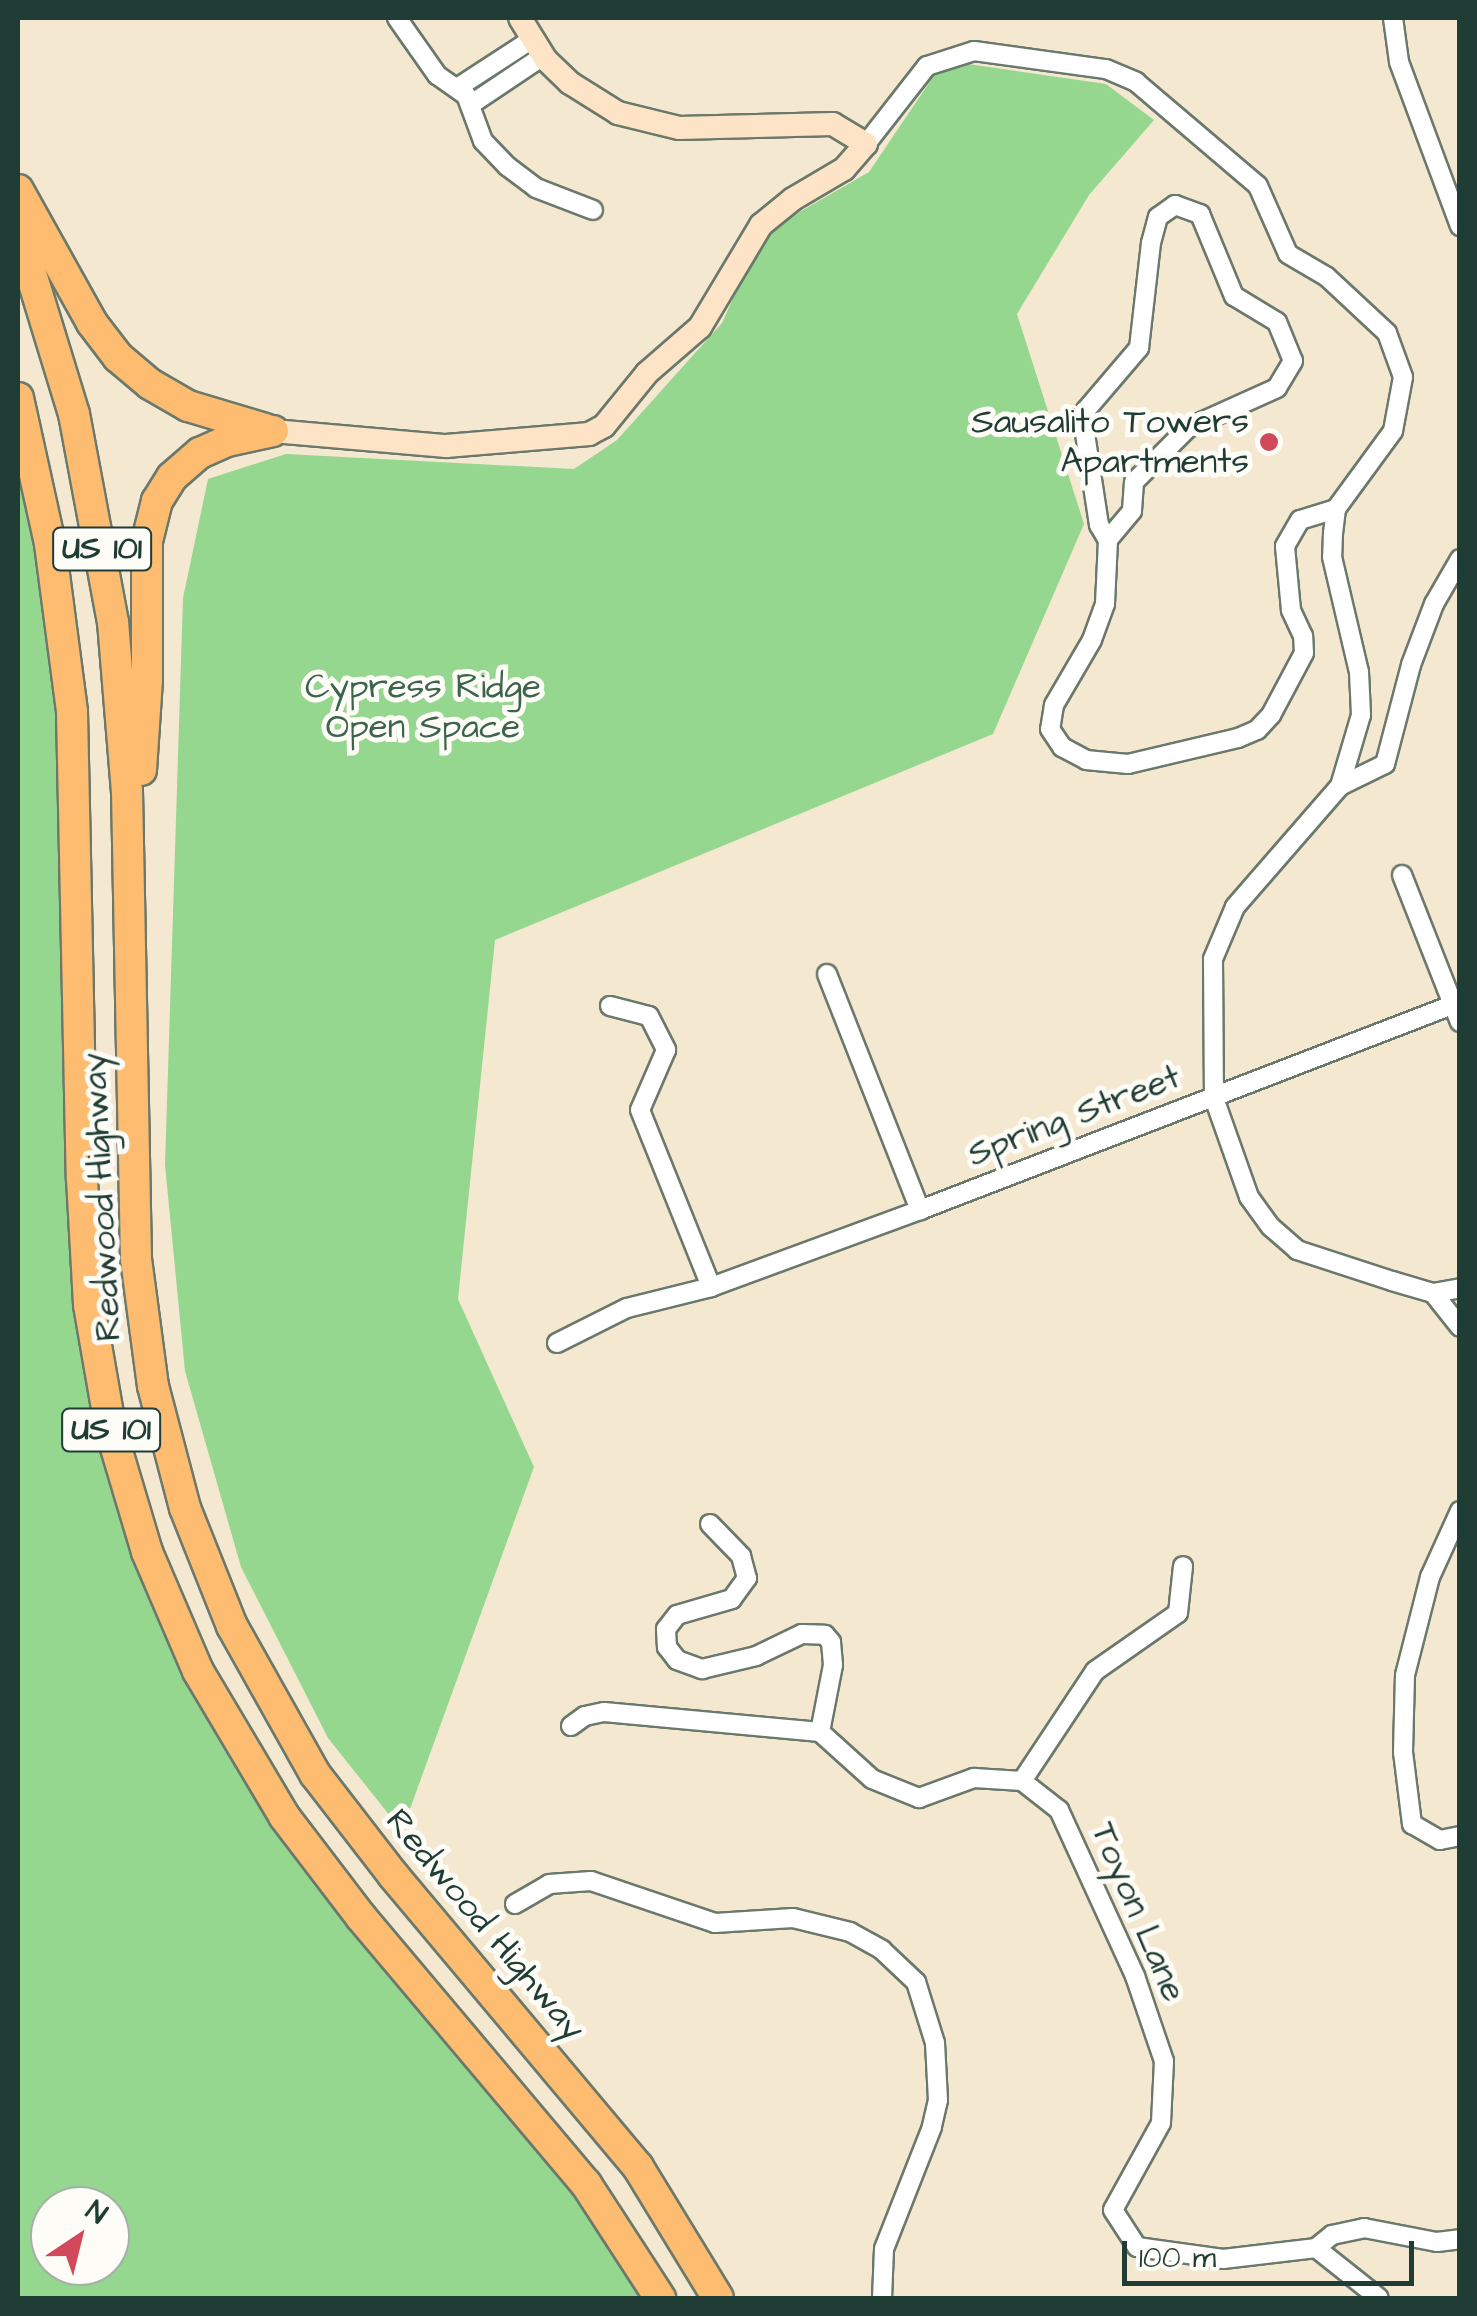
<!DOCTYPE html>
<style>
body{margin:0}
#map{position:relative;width:1477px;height:2316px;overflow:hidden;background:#f5e8d1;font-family:"Architects Daughter",sans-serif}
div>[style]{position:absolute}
.green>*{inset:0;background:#95d78f}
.roads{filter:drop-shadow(2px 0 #6a796b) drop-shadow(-2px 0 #6a796b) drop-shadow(0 2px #6a796b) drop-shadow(0 -2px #6a796b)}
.street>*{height:18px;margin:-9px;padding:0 9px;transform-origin:9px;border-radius:9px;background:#fff}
.secondary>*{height:22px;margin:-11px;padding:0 11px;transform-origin:11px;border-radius:11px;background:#fee4c6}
.highway>*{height:30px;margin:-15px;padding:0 15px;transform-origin:15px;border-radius:15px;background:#fdbc70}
.dots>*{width:28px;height:28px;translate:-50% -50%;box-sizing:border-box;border:5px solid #fdfcf7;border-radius:50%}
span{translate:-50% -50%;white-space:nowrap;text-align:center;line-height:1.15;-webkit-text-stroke:10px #fdfcf7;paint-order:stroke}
.shield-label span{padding:2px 8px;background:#fdfcf7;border:2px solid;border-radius:8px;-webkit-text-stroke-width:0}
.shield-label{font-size:32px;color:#1f3d34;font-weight:700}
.poi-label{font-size:35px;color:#1f3d34}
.right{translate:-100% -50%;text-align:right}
.park-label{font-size:35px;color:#3c644b}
.street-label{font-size:35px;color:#1f3d34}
.frame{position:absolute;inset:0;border:20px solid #1f3d34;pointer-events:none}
.north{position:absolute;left:30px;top:2186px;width:100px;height:100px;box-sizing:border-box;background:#fdfcf7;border:2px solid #a4b0a9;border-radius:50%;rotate:35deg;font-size:28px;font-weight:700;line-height:40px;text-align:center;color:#1f3d34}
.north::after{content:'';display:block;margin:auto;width:35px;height:45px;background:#d1495b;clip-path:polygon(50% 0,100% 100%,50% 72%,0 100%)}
.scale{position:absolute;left:1122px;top:2241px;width:292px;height:45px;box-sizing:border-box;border:5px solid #1f3d34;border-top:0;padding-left:12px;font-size:30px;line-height:35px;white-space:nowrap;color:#1f3d34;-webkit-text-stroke:8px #fdfcf7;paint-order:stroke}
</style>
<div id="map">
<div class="green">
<i style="clip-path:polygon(968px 64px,1106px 84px,1154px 120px,1089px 195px,1017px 314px,1084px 524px,993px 734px,495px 940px,458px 1299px,534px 1467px,402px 1831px,328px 1738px,241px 1567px,185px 1371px,165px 1165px,183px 598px,208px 479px,286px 454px,574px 469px,617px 440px,722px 323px,750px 261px,777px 225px,869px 172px,935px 74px)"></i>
<i style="clip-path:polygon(evenodd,18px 398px,50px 544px,102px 1389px,217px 1708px,660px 2298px,18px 2298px,18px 398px,50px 2206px,110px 2206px,110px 2266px,50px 2266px,50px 2206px)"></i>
</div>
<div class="roads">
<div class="street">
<i style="left:397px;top:18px;width:70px;rotate:54.9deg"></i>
<i style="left:437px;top:75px;width:35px;rotate:35deg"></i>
<i style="left:466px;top:95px;width:49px;rotate:69.7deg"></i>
<i style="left:483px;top:141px;width:35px;rotate:46deg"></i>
<i style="left:507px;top:166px;width:36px;rotate:37deg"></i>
<i style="left:536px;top:188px;width:61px;rotate:21.1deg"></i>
<i style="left:1393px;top:18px;width:44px;rotate:82.2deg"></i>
<i style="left:1399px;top:62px;width:175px;rotate:69.6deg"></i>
<i style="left:457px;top:88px;width:88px;rotate:-33deg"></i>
<i style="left:470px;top:105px;width:88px;rotate:-33.9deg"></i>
<i style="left:866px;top:144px;width:99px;rotate:-52deg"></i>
<i style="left:927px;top:66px;width:49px;rotate:-17.7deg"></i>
<i style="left:974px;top:51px;width:133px;rotate:7.8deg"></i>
<i style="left:1106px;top:69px;width:33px;rotate:23deg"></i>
<i style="left:1136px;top:82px;width:160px;rotate:40.4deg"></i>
<i style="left:1258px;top:186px;width:74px;rotate:66.2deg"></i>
<i style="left:1288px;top:254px;width:45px;rotate:30.5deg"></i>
<i style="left:1327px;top:277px;width:82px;rotate:43deg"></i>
<i style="left:1387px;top:333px;width:47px;rotate:70deg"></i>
<i style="left:1403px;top:377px;width:55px;rotate:100.5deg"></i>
<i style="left:1393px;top:431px;width:97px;rotate:126.2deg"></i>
<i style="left:1336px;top:509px;width:24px;rotate:97deg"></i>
<i style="left:1333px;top:533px;width:24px;rotate:92deg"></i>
<i style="left:1332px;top:557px;width:118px;rotate:76.8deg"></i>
<i style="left:1359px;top:672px;width:43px;rotate:87.3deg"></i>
<i style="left:1361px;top:715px;width:74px;rotate:106.5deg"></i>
<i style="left:1175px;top:205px;width:27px;rotate:20deg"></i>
<i style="left:1200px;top:214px;width:89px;rotate:67.5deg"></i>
<i style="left:1234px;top:296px;width:50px;rotate:31.2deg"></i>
<i style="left:1277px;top:322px;width:42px;rotate:67.7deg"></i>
<i style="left:1293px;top:361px;width:31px;rotate:121deg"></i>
<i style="left:1277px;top:388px;width:98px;rotate:155.8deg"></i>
<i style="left:1188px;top:428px;width:76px;rotate:135deg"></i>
<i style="left:1134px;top:482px;width:29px;rotate:94deg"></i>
<i style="left:1132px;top:511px;width:38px;rotate:130deg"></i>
<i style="left:1108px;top:540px;width:17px;rotate:-121deg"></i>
<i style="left:1099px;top:525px;width:93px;rotate:-98.7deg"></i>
<i style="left:1085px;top:433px;width:23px;rotate:-88deg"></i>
<i style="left:1086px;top:410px;width:82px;rotate:-49.5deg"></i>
<i style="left:1139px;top:348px;width:106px;rotate:-83.5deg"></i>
<i style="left:1151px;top:243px;width:27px;rotate:-75deg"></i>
<i style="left:1158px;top:217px;width:21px;rotate:-35deg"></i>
<i style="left:1108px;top:540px;width:64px;rotate:92.7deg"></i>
<i style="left:1105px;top:604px;width:38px;rotate:110deg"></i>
<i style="left:1092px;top:640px;width:75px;rotate:120.3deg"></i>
<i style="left:1054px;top:705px;width:24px;rotate:99deg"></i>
<i style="left:1050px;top:729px;width:22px;rotate:56deg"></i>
<i style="left:1062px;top:747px;width:27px;rotate:28deg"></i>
<i style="left:1086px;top:760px;width:42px;rotate:5.4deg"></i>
<i style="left:1128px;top:764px;width:113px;rotate:-13.3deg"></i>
<i style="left:1238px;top:738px;width:21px;rotate:-23deg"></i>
<i style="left:1257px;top:730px;width:21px;rotate:-47deg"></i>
<i style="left:1271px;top:715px;width:70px;rotate:-62deg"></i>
<i style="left:1304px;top:653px;width:17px;rotate:-93deg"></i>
<i style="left:1303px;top:636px;width:29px;rotate:-115deg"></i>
<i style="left:1291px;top:610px;width:64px;rotate:-95.4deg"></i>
<i style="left:1285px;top:546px;width:30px;rotate:-60deg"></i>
<i style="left:1300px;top:520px;width:38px;rotate:-17deg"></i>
<i style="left:1460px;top:559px;width:52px;rotate:120deg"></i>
<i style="left:1434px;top:604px;width:65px;rotate:110.7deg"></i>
<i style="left:1411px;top:665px;width:102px;rotate:104.7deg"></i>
<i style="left:1385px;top:764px;width:50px;rotate:153.9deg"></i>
<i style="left:1340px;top:786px;width:160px;rotate:131deg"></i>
<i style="left:1235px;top:907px;width:56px;rotate:112.9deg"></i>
<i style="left:1213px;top:959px;width:139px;rotate:89.6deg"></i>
<i style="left:1214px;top:1098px;width:105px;rotate:70.5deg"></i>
<i style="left:1249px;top:1197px;width:37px;rotate:54deg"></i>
<i style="left:1271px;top:1227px;width:35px;rotate:41deg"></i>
<i style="left:1297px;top:1250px;width:100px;rotate:18.1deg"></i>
<i style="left:1392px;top:1281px;width:43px;rotate:16.3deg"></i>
<i style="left:1433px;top:1293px;width:27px;rotate:-10deg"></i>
<i style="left:1402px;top:875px;width:158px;rotate:68.5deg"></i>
<i style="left:827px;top:974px;width:254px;rotate:68.5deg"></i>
<i style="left:610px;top:1006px;width:40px;rotate:14.4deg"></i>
<i style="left:649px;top:1016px;width:38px;rotate:63deg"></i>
<i style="left:666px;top:1050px;width:65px;rotate:113.4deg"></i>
<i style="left:640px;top:1110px;width:191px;rotate:68.1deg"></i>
<i style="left:1433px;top:1293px;width:43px;rotate:51.5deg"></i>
<i style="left:557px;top:1343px;width:78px;rotate:-26.6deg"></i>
<i style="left:627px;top:1308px;width:87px;rotate:-14deg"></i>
<i style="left:711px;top:1287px;width:223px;rotate:-20.2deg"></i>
<i style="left:920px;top:1210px;width:579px;rotate:-21.07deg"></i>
<i style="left:1460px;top:1511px;width:72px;rotate:114.4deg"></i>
<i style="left:1430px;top:1577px;width:101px;rotate:104.3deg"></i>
<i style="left:1405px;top:1675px;width:77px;rotate:91.5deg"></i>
<i style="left:1403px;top:1752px;width:73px;rotate:82.9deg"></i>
<i style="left:1412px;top:1824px;width:32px;rotate:30deg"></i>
<i style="left:1440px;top:1840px;width:20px;rotate:-11deg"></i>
<i style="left:710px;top:1524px;width:45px;rotate:45.9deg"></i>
<i style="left:741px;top:1556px;width:23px;rotate:75deg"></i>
<i style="left:747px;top:1578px;width:26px;rotate:126deg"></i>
<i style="left:732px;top:1599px;width:57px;rotate:163.8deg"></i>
<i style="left:677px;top:1615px;width:18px;rotate:128deg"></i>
<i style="left:666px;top:1629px;width:18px;rotate:87deg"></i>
<i style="left:667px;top:1647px;width:16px;rotate:52deg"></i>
<i style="left:677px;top:1660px;width:27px;rotate:20deg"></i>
<i style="left:702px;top:1669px;width:56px;rotate:-13.5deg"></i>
<i style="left:756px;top:1656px;width:51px;rotate:-25.6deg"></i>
<i style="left:802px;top:1634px;width:23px;rotate:2deg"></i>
<i style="left:825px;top:1635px;width:9px;rotate:49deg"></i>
<i style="left:831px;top:1642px;width:23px;rotate:85deg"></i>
<i style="left:833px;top:1665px;width:68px;rotate:101deg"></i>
<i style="left:571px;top:1726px;width:17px;rotate:-36deg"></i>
<i style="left:585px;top:1716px;width:19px;rotate:-12deg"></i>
<i style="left:604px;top:1712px;width:217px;rotate:5.3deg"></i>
<i style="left:820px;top:1732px;width:70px;rotate:42.1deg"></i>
<i style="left:872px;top:1779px;width:51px;rotate:22deg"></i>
<i style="left:919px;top:1798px;width:59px;rotate:-20deg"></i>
<i style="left:974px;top:1778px;width:48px;rotate:3.6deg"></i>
<i style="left:1022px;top:1781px;width:47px;rotate:38.1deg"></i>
<i style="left:1059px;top:1810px;width:183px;rotate:65.4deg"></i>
<i style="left:1135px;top:1976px;width:90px;rotate:71.2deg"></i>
<i style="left:1164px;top:2061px;width:62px;rotate:92.8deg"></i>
<i style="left:1161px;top:2123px;width:99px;rotate:118.9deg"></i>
<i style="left:1113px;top:2210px;width:44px;rotate:57deg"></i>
<i style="left:1137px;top:2247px;width:87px;rotate:7.9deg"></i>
<i style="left:1223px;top:2259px;width:94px;rotate:-6.7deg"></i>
<i style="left:1022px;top:1781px;width:132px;rotate:-56.4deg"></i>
<i style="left:1095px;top:1671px;width:101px;rotate:-34.9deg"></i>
<i style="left:1178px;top:1613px;width:47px;rotate:-83.9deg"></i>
<i style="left:515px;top:1904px;width:39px;rotate:-30deg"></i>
<i style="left:549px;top:1884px;width:42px;rotate:-4.1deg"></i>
<i style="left:591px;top:1881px;width:131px;rotate:18.7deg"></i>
<i style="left:715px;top:1923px;width:78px;rotate:-3.7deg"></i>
<i style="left:793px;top:1918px;width:59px;rotate:13.8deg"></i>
<i style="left:850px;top:1932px;width:37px;rotate:29deg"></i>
<i style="left:882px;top:1950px;width:47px;rotate:43.3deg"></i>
<i style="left:916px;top:1982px;width:64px;rotate:72.7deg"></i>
<i style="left:935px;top:2043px;width:57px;rotate:87deg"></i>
<i style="left:938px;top:2100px;width:28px;rotate:103deg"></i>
<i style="left:932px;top:2127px;width:131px;rotate:111.5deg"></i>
<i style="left:884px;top:2249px;width:49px;rotate:92.3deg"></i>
<i style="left:1316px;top:2248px;width:21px;rotate:-39deg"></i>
<i style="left:1332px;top:2235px;width:33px;rotate:-12deg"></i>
<i style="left:1364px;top:2228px;width:74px;rotate:10.9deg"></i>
<i style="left:1437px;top:2242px;width:23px;rotate:-7deg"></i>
<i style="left:1316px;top:2248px;width:80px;rotate:38.4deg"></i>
</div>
<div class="secondary">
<i style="left:273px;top:431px;width:174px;rotate:5deg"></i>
<i style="left:446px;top:446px;width:144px;rotate:-4.8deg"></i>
<i style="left:589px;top:434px;width:17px;rotate:-28deg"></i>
<i style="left:604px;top:426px;width:68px;rotate:-50.9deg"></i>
<i style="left:647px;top:373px;width:70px;rotate:-41deg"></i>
<i style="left:700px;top:327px;width:119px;rotate:-59.1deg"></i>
<i style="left:761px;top:225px;width:41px;rotate:-39.1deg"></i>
<i style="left:793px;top:199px;width:59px;rotate:-30.5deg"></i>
<i style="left:844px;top:169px;width:33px;rotate:-49deg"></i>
<i style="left:866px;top:144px;width:39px;rotate:-149deg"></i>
<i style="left:833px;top:124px;width:154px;rotate:178.5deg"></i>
<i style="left:679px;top:128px;width:63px;rotate:-166.2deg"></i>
<i style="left:618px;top:113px;width:57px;rotate:-148deg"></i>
<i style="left:570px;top:83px;width:33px;rotate:-136deg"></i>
<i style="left:546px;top:60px;width:49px;rotate:-121.8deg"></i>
</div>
<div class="highway">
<i style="left:18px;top:190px;width:152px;rotate:60.9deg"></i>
<i style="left:92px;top:323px;width:43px;rotate:52.6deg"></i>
<i style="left:118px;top:357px;width:42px;rotate:40.2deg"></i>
<i style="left:150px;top:384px;width:44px;rotate:30.1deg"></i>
<i style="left:188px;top:406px;width:80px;rotate:16.6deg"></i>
<i style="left:18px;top:231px;width:191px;rotate:73deg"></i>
<i style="left:74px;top:414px;width:212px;rotate:79.4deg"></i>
<i style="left:113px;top:622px;width:170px;rotate:85.3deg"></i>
<i style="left:127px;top:791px;width:468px;rotate:88.9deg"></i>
<i style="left:136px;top:1259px;width:128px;rotate:82.4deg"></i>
<i style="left:153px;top:1386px;width:126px;rotate:75.3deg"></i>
<i style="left:185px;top:1508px;width:127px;rotate:68.3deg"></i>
<i style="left:232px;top:1626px;width:170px;rotate:60.7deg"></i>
<i style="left:315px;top:1774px;width:128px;rotate:52.3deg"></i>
<i style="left:393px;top:1875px;width:381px;rotate:50deg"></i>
<i style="left:638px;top:2167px;width:153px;rotate:58.6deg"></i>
<i style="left:18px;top:398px;width:149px;rotate:77.6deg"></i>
<i style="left:50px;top:544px;width:169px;rotate:82.5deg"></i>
<i style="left:72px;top:712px;width:467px;rotate:88.8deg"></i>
<i style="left:82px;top:1179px;width:126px;rotate:86.8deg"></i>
<i style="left:89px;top:1305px;width:128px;rotate:80.1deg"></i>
<i style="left:111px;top:1431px;width:126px;rotate:73.4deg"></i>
<i style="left:147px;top:1552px;width:129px;rotate:66.8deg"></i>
<i style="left:198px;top:1671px;width:169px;rotate:59.3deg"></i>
<i style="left:284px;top:1816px;width:127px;rotate:52.7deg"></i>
<i style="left:361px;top:1917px;width:349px;rotate:49.9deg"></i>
<i style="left:586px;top:2184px;width:136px;rotate:57deg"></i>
<i style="left:141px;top:770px;width:90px;rotate:-86.2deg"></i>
<i style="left:147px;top:680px;width:139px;rotate:-90deg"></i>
<i style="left:147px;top:541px;width:41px;rotate:-76deg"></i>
<i style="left:157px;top:501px;width:28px;rotate:-58deg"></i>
<i style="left:172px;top:477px;width:37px;rotate:-41deg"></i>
<i style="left:200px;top:453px;width:30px;rotate:-24deg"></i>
<i style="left:227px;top:441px;width:47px;rotate:-12.3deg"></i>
</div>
</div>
<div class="dots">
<i style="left:1269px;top:442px;background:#d1495b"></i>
</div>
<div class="shield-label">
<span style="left:102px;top:549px">US 101</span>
<span style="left:111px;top:1430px">US 101</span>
</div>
<div class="poi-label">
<span class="right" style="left:1249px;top:442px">Sausalito Towers<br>Apartments</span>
</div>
<div class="park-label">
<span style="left:423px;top:707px">Cypress Ridge<br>Open Space</span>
</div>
<div class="street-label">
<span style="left:1074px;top:1116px;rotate:-21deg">Spring Street</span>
<span style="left:102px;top:1197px;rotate:-93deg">Redwood Highway</span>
<span style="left:1138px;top:1912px;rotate:67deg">Toyon Lane</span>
<span style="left:485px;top:1925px;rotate:50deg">Redwood Highway</span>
</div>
<div class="frame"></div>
<div class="north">N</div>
<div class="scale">100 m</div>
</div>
